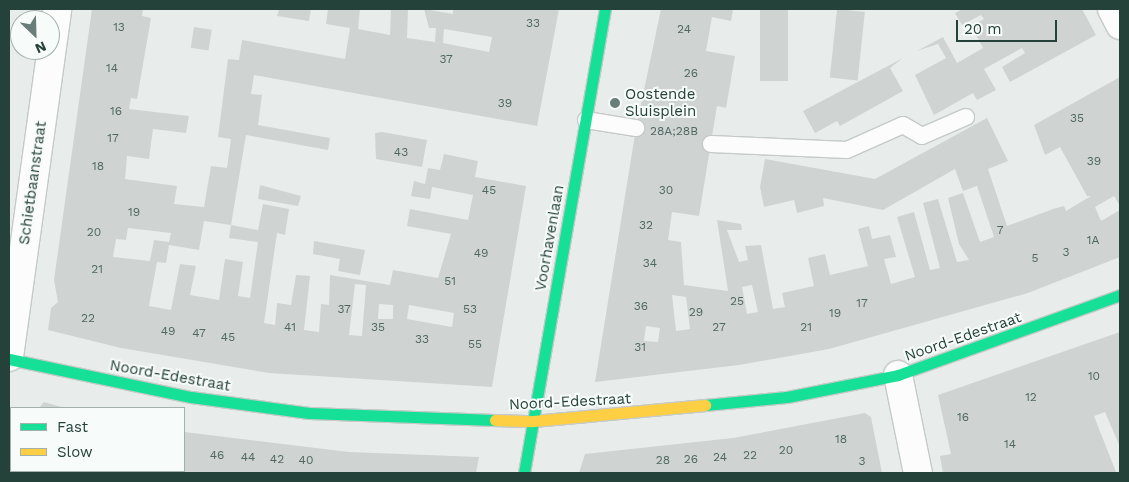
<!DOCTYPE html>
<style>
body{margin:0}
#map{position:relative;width:1129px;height:482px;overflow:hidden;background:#e8edeb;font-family:"Work Sans",sans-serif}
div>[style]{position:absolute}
.building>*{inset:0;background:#cfd4d2;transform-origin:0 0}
.roads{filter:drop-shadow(1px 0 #c5cac8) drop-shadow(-1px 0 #c5cac8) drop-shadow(0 1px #c5cac8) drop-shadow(0 -1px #c5cac8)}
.lane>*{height:16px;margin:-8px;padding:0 8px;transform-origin:8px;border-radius:8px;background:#fcfcfc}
.street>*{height:28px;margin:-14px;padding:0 14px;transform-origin:14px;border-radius:14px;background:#fcfcfc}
.fast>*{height:11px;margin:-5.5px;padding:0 5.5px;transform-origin:5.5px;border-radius:5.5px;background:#16e098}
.slow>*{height:11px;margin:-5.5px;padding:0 5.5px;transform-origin:5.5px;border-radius:5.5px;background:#ffcf43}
.dots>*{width:14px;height:14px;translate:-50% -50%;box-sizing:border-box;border:2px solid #f7fbf9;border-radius:50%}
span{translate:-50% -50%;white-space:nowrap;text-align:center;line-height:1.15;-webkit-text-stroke:4px #f7fbf9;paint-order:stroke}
.number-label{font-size:12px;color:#506761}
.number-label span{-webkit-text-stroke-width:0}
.poi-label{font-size:15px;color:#24423a}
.left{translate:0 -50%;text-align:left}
.street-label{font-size:15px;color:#24423a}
.frame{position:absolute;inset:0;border:10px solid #24423a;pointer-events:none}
.legend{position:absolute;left:10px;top:407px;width:175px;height:65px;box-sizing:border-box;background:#f7fbf9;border:1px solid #a3b1ad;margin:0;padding:6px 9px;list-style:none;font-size:15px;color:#24423a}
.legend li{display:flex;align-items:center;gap:10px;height:25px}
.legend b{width:25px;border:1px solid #a3b1ad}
.north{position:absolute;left:10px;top:10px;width:50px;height:50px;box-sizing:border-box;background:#f7fbf9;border:1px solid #a3b1ad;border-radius:50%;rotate:156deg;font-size:14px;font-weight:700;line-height:20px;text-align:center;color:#24423a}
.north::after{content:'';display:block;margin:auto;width:18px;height:22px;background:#697e78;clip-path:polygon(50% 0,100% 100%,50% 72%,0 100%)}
.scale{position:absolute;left:956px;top:20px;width:101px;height:22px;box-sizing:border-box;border:2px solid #24423a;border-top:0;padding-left:6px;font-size:15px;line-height:18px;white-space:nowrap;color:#24423a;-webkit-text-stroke:4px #f7fbf9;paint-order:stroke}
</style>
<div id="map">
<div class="building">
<i style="clip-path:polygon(evenodd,92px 9px,143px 9px,142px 16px,151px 18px,137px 99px,131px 98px,129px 109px,189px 116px,186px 133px,153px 129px,149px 159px,127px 156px,125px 179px,177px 186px,174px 204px,204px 207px,211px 166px,227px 168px,231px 139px,218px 137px,228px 59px,239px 60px,242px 40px,345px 59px,350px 28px,326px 24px,328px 9px,360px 9px,358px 29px,390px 35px,391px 9px,408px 9px,407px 38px,435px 42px,436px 28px,429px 28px,424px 9px,453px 14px,453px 9px,559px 9px,537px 126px,254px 75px,251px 94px,262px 95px,258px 125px,330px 138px,328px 150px,246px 135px,231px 225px,204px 221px,199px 250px,169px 245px,166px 263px,157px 262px,149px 306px,171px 310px,180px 264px,196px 266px,190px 295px,219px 300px,225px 259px,243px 262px,238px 296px,250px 298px,258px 242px,229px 238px,231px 225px,258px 230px,263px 204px,289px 209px,285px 235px,277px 233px,264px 323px,275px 325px,277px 303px,291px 305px,296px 275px,310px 276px,304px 330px,319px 332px,321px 304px,329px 305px,330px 275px,390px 285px,393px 270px,438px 278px,451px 234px,407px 226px,410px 209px,468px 220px,473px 195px,432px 187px,430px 199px,411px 196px,414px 181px,425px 184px,428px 168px,440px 170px,444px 154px,478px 161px,475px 177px,526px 186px,492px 387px,269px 373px,121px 348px,48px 330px,51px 308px,58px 302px,54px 280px,92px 9px,444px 29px,492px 37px,489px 52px,443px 43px,444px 29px,92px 9px,128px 228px,171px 233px,169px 242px,154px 240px,150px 261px,113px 257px,116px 239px,126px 240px,128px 228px,92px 9px,355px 284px,366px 285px,362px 336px,349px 335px,355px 284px,92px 9px,379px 304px,393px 305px,393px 319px,378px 319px,379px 304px,92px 9px,409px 305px,454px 313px,452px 327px,407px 319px,409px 305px)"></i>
<i style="clip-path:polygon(279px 9px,311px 9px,309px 21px,277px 16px)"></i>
<i style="clip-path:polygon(evenodd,661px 9px,733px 9px,731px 21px,712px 17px,706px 51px,735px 56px,726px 108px,717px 106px,699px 216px,672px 212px,668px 240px,681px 242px,684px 285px,728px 291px,717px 220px,741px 224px,742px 230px,727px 230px,739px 262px,748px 260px,745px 246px,761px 245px,773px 309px,785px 307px,782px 293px,814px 286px,808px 258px,825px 254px,830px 275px,868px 266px,858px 229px,869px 226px,872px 239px,890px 235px,896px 257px,884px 259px,891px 284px,915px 277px,897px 217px,914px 212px,930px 270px,940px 268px,923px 203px,938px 199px,957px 262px,969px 260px,959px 244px,948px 198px,963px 193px,980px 242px,994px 237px,977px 186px,963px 191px,955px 169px,883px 210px,823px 198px,824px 206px,797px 213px,794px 200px,764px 207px,760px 187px,765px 159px,875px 179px,987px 118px,1008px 161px,988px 169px,1007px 226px,1053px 209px,1064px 206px,1066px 211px,1091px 196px,1087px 196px,1060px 147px,1045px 155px,1034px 125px,1120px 77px,1120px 206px,1114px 196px,1095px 207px,1101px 221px,1120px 210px,1120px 257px,1028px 293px,829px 349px,739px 365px,595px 382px,636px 128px,661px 9px,752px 285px,758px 312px,747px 314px,742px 287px,752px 285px,661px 9px,672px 295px,686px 297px,690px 329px,676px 331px,672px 295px,661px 9px,646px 326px,660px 328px,658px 342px,644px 341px,646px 326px)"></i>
<i style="left:760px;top:9px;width:28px;height:72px"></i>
<i style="left:837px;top:9px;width:28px;height:69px;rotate:6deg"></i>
<i style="clip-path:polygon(963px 9px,1082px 9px,1096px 35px,1010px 82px,1002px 67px,1025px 53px,1022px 48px,984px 69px,996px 90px,977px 100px,973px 93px,934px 115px,915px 75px,946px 58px,938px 44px,917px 51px,943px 37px,957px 63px,983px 48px,971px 26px,984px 19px,981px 15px,962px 25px,955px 13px)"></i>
<i style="left:194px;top:27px;width:18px;height:21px;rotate:9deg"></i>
<i style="clip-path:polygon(903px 58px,890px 68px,903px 91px,840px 126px,837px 121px,815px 133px,803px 111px)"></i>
<i style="clip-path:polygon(382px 132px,427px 140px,422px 167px,376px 159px,375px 133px)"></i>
<i style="clip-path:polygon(260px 185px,301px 196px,298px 206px,258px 199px)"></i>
<i style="clip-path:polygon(314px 241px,365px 250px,360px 275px,338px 271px,340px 259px,313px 254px)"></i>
<i style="clip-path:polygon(1120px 332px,1120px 447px,1105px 412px,1094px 416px,1116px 472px,943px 473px,940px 456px,951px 454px,938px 395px)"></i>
<i style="clip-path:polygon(44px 402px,65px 408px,39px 408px)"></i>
<i style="clip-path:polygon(865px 413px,871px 417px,882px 473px,579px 473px,585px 454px,733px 438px)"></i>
<i style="clip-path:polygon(184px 432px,349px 452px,479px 457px,476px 473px,130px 473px,184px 471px)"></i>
<i style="clip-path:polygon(29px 471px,91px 471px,28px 473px)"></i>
</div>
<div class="roads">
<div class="lane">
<i style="left:586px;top:120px;width:51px;rotate:9.1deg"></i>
<i style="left:711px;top:144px;width:136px;rotate:2.5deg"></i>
<i style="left:847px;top:150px;width:61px;rotate:-24.1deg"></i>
<i style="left:903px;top:125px;width:22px;rotate:30deg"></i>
<i style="left:922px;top:136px;width:48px;rotate:-23.4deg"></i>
</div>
<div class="street">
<i style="left:1112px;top:9px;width:18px;rotate:63deg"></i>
<i style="left:9px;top:357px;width:351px;rotate:-82.1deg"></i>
<i style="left:898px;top:375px;width:100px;rotate:78.5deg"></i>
</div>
<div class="fast">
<i style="left:9px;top:359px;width:186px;rotate:11.8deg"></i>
<i style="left:191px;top:397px;width:119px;rotate:7.7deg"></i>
<i style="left:309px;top:413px;width:186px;rotate:2.2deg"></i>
<i style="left:705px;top:405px;width:82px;rotate:-5.6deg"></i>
<i style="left:787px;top:397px;width:113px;rotate:-11.2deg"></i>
<i style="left:898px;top:375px;width:236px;rotate:-19.8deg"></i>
<i style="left:524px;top:473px;width:471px;rotate:-80.1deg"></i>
</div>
<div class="slow">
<i style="left:495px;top:420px;width:38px;rotate:2deg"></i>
<i style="left:533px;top:421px;width:173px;rotate:-5.3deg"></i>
</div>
</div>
<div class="dots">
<i style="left:615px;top:103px;background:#697e78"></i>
</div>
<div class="number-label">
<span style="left:533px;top:24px">33</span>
<span style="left:119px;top:28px">13</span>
<span style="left:684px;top:30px">24</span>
<span style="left:446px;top:60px">37</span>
<span style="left:112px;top:69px">14</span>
<span style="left:691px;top:74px">26</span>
<span style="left:505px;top:104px">39</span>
<span style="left:116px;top:112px">16</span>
<span style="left:1077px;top:119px">35</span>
<span style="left:674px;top:132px">28A;28B</span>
<span style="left:113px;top:139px">17</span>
<span style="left:401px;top:153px">43</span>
<span style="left:1094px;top:162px">39</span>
<span style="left:98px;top:167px">18</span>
<span style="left:489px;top:191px">45</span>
<span style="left:666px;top:191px">30</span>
<span style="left:134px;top:213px">19</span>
<span style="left:646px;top:226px">32</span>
<span style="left:1000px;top:231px">7</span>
<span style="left:94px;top:233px">20</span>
<span style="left:1093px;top:241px">1A</span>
<span style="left:1066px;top:253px">3</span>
<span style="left:481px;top:254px">49</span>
<span style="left:1035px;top:259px">5</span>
<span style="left:650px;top:264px">34</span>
<span style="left:97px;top:270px">21</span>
<span style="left:450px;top:282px">51</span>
<span style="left:737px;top:302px">25</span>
<span style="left:862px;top:304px">17</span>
<span style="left:641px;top:307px">36</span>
<span style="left:344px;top:310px">37</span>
<span style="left:470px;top:310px">53</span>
<span style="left:696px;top:313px">29</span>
<span style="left:835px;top:314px">19</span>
<span style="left:88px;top:319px">22</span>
<span style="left:290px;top:328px">41</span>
<span style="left:378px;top:328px">35</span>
<span style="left:719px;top:328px">27</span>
<span style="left:806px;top:328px">21</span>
<span style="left:168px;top:332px">49</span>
<span style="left:199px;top:334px">47</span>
<span style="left:228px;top:338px">45</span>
<span style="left:422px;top:340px">33</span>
<span style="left:475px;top:345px">55</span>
<span style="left:640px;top:348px">31</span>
<span style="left:1094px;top:377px">10</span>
<span style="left:1031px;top:398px">12</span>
<span style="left:963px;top:418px">16</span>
<span style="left:841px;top:440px">18</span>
<span style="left:1010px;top:445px">14</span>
<span style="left:786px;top:451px">20</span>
<span style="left:217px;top:456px">46</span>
<span style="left:750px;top:456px">22</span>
<span style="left:248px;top:458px">44</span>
<span style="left:720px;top:458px">24</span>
<span style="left:277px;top:460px">42</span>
<span style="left:691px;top:460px">26</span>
<span style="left:306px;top:461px">40</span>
<span style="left:663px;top:461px">28</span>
<span style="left:862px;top:462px">3</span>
</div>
<div class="poi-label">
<span class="left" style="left:625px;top:103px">Oostende<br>Sluisplein</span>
</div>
<div class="street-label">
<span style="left:33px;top:183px;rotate:-82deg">Schietbaanstraat</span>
<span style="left:550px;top:238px;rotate:-80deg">Voorhavenlaan</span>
<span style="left:963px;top:337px;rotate:-19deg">Noord-Edestraat</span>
<span style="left:170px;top:376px;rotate:10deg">Noord-Edestraat</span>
<span style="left:570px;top:402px;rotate:-3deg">Noord-Edestraat</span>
</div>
<div class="frame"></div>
<ul class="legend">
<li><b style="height:6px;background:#16e098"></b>Fast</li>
<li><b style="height:6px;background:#ffcf43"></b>Slow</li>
</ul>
<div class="north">N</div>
<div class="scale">20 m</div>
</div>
